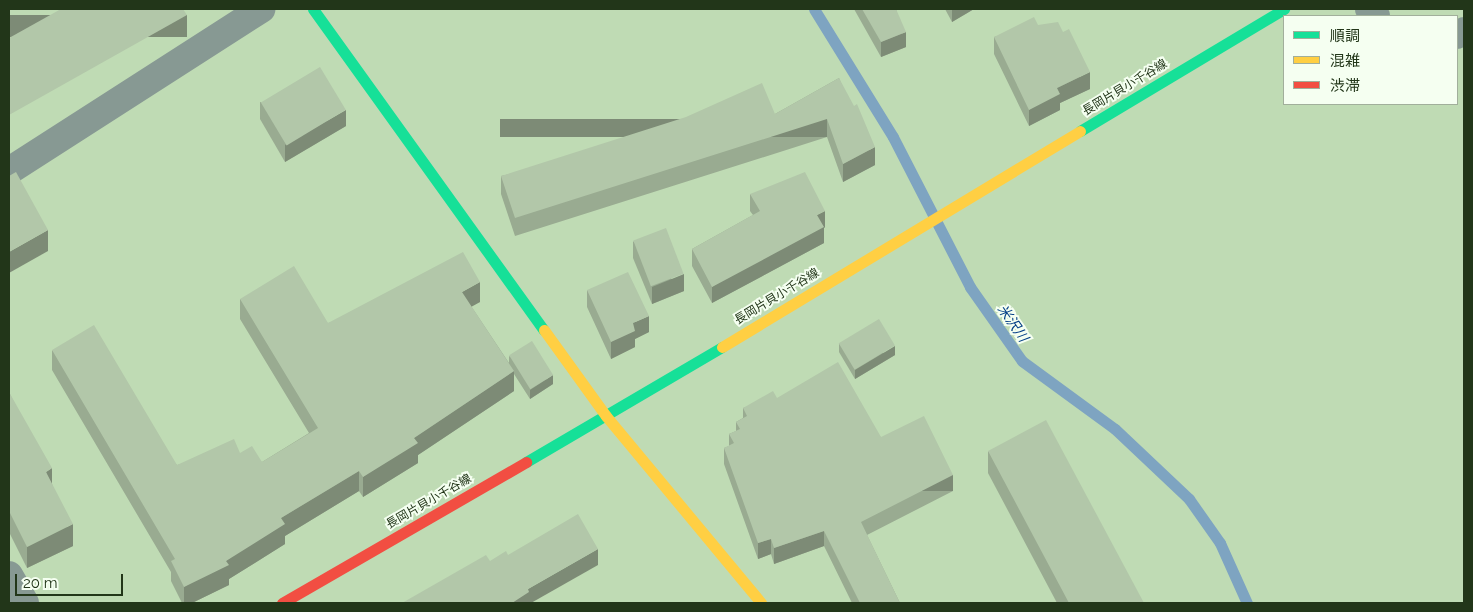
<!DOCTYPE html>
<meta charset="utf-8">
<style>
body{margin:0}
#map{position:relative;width:1473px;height:612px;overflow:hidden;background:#bfdbb4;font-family:Raleway,"Noto Sans JP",sans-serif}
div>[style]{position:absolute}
.stream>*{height:11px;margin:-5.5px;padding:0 5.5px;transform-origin:5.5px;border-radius:5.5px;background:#7ea4c1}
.street>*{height:28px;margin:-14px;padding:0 14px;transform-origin:14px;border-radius:14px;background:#879993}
.fast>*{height:11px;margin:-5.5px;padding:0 5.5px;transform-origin:5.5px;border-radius:5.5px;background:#16e098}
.slow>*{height:11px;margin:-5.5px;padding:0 5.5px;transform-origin:5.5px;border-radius:5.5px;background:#ffcf43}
.jam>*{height:11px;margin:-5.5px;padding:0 5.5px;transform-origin:5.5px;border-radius:5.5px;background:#f24e42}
.wall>*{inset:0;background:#99ab91}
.shaded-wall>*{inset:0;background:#7d8b76;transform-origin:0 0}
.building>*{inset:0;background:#b2c7a9;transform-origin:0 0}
span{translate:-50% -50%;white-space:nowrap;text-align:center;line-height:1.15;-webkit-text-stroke:4px #f5fff1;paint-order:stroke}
.street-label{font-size:12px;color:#223619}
.water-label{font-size:14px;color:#054087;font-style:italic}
.frame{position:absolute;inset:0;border:10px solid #223619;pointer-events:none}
.legend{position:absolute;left:1283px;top:15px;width:175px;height:90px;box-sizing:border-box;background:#f5fff1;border:1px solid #a1af9b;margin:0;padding:6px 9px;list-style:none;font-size:15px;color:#223619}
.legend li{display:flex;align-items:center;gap:10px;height:25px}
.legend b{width:25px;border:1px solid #a1af9b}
.scale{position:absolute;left:15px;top:574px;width:108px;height:22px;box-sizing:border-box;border:2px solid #223619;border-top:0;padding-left:6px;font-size:15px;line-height:18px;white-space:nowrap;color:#223619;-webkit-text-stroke:4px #f5fff1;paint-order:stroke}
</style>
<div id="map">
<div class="stream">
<i style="left:814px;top:9px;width:150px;rotate:58.3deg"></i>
<i style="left:893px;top:137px;width:169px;rotate:62.8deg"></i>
<i style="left:970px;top:287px;width:90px;rotate:54.9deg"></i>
<i style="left:1022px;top:361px;width:115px;rotate:36.2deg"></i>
<i style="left:1115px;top:429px;width:102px;rotate:43.4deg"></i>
<i style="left:1189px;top:499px;width:54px;rotate:54.8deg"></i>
<i style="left:1220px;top:543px;width:66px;rotate:65.8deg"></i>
</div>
<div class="street">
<i style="left:1369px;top:9px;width:10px;rotate:45deg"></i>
<i style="left:1457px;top:35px;width:8px;rotate:-30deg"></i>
<i style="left:9px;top:171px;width:300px;rotate:-32.7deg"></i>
<i style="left:9px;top:575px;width:32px;rotate:60deg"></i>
</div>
<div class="fast">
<i style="left:313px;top:9px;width:395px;rotate:54.3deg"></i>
<i style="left:1080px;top:131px;width:238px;rotate:-30.9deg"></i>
<i style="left:526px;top:462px;width:227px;rotate:-30.4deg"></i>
</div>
<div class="slow">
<i style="left:544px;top:330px;width:106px;rotate:54.2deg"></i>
<i style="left:606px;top:416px;width:243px;rotate:50.3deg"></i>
<i style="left:722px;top:347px;width:418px;rotate:-31.1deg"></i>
</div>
<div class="jam">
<i style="left:282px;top:603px;width:282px;rotate:-30deg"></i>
</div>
<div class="wall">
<i style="clip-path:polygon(854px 9px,896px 9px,906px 47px,881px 57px)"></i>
<i style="clip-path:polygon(945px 9px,974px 9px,952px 22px)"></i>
<i style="clip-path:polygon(1038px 25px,1090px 89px,1060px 103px,1060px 110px,1029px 126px,994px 54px,994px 37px)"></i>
<i style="clip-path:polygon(839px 78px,875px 165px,843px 182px,827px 137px,515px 236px,501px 194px,501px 176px,775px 114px)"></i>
<i style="clip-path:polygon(260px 102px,346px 126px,285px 162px,260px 119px)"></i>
<i style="clip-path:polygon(750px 194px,825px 227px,824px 228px,824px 243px,712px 303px,692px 266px,692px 249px,753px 215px,750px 211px)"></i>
<i style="clip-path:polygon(633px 241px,684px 291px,652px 304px,633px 258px)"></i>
<i style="clip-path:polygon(587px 290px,649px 332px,635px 339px,635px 347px,611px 359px,587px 307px)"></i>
<i style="clip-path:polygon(240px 299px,328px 323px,480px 302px,471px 306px,509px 363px,509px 356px,553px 384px,530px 399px,514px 374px,514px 391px,418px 455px,418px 463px,363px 497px,359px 491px,285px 536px,285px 544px,229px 579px,229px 585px,192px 603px,182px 603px,171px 581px,171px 572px,52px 370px,52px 350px,177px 465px,240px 453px,262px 462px,309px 433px,240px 319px)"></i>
<i style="clip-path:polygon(839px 344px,895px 355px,855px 379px,839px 352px)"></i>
<i style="clip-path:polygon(9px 392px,52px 484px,73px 546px,27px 568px,9px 532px)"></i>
<i style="clip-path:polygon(777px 398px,881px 437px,953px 491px,867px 535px,900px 603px,852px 603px,824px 546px,774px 564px,771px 554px,758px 559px,724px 464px,724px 448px,729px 446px,729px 434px,736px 431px,736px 422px,743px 418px,743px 408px)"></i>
<i style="clip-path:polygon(988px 451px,1144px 603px,1057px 603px,988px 473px)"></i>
</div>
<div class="shaded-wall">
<i style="clip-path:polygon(952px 9px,974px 9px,952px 22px)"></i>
<i style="left:187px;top:15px;width:22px;height:204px;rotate:90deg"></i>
<i style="clip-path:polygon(906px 32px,906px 47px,881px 57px,881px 42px)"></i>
<i style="clip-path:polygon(1090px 72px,1090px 89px,1060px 103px,1060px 110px,1029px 126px,1029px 110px,1057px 88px)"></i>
<i style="clip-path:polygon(346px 110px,346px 126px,285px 162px,285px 145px)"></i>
<i style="left:827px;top:119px;width:18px;height:327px;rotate:90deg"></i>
<i style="clip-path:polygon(875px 147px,875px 165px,843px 182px,843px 164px)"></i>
<i style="clip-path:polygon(825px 211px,825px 227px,824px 228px,824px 243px,712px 303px,712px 287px,817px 215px)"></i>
<i style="clip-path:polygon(48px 230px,48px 251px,9px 273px,9px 252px)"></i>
<i style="clip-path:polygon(684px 274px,684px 291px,652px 304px,652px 287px)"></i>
<i style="clip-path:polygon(480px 282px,480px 302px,462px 312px,462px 292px)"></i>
<i style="clip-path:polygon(649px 316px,649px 332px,635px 339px,635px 347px,611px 359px,611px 342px,633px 323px)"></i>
<i style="clip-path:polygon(895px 346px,895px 355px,855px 379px,855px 370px)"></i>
<i style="clip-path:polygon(514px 371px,514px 391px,418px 455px,418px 463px,363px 497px,363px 477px,414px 438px)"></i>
<i style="clip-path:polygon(553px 375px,553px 384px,530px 399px,530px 390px)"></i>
<i style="clip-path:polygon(52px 468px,52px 489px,46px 472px)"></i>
<i style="clip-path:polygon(359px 471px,359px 491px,285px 536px,285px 544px,229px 579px,229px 585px,192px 603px,184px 603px,184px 587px,226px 561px,281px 518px)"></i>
<i style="left:953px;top:475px;width:16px;height:103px;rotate:90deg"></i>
<i style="clip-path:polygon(73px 524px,73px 546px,27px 568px,27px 547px)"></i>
<i style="clip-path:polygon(824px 531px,824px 546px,774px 564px,774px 548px)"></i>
<i style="clip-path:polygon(771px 539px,771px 554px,758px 559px,758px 543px)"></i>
<i style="clip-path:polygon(598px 549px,598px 565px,531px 603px,512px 603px,528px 589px)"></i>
</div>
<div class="building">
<i style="clip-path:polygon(61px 9px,183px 9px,187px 15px,9px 115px,9px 38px)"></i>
<i style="clip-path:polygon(862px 9px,896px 9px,906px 32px,881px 42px)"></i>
<i style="clip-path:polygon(1034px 17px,1038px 25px,1058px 22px,1063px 32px,1069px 29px,1090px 72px,1057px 88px,1060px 94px,1029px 110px,994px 37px)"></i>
<i style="left:320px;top:67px;width:50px;height:69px;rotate:59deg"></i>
<i style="clip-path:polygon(839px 78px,854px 106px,857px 104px,875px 147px,843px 164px,827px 119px,515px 218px,501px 176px,686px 117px,762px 83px,775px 114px)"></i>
<i style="clip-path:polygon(16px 172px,48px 230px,9px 252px,9px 176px)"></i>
<i style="clip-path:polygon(805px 172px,825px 211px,817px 215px,824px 227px,712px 287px,692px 249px,760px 211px,750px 194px)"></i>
<i style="left:666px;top:228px;width:49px;height:35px;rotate:69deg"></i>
<i style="clip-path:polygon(463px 252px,480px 282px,462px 292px,514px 371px,414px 438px,418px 443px,363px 477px,359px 471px,281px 518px,285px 524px,226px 561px,229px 565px,184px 587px,171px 561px,175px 559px,52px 350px,94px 325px,177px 465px,234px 439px,240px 453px,252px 446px,262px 462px,318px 428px,240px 299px,294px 266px,328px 323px)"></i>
<i style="clip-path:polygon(628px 272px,649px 316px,633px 323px,635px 331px,611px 342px,587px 290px)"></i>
<i style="left:879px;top:319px;width:31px;height:47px;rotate:59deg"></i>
<i style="left:532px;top:341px;width:40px;height:27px;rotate:58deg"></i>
<i style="clip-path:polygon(838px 362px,881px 437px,924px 416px,953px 475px,861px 522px,900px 603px,860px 603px,824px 531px,774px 548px,771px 539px,758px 543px,724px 448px,734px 443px,729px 434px,740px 429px,736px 422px,747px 416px,743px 408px,773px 391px,777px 398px)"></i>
<i style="clip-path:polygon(9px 392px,52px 468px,46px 472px,73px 524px,27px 547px,9px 511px)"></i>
<i style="clip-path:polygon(1046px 420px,1144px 603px,1069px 603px,988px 451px)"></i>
<i style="clip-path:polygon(578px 514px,598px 549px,528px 589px,529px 592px,512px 603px,402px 603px,486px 555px,490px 561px,506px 551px,508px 555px)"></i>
</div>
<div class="street-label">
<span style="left:1125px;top:88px;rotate:-31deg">長岡片貝小千谷線</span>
<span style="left:777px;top:297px;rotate:-31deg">長岡片貝小千谷線</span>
<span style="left:429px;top:502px;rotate:-30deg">長岡片貝小千谷線</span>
</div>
<div class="water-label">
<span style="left:1013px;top:323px;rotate:55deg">米沢川</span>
</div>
<div class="frame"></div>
<ul class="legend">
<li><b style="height:6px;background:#16e098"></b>順調</li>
<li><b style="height:6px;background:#ffcf43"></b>混雑</li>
<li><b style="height:6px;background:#f24e42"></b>渋滞</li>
</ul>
<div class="scale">20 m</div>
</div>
